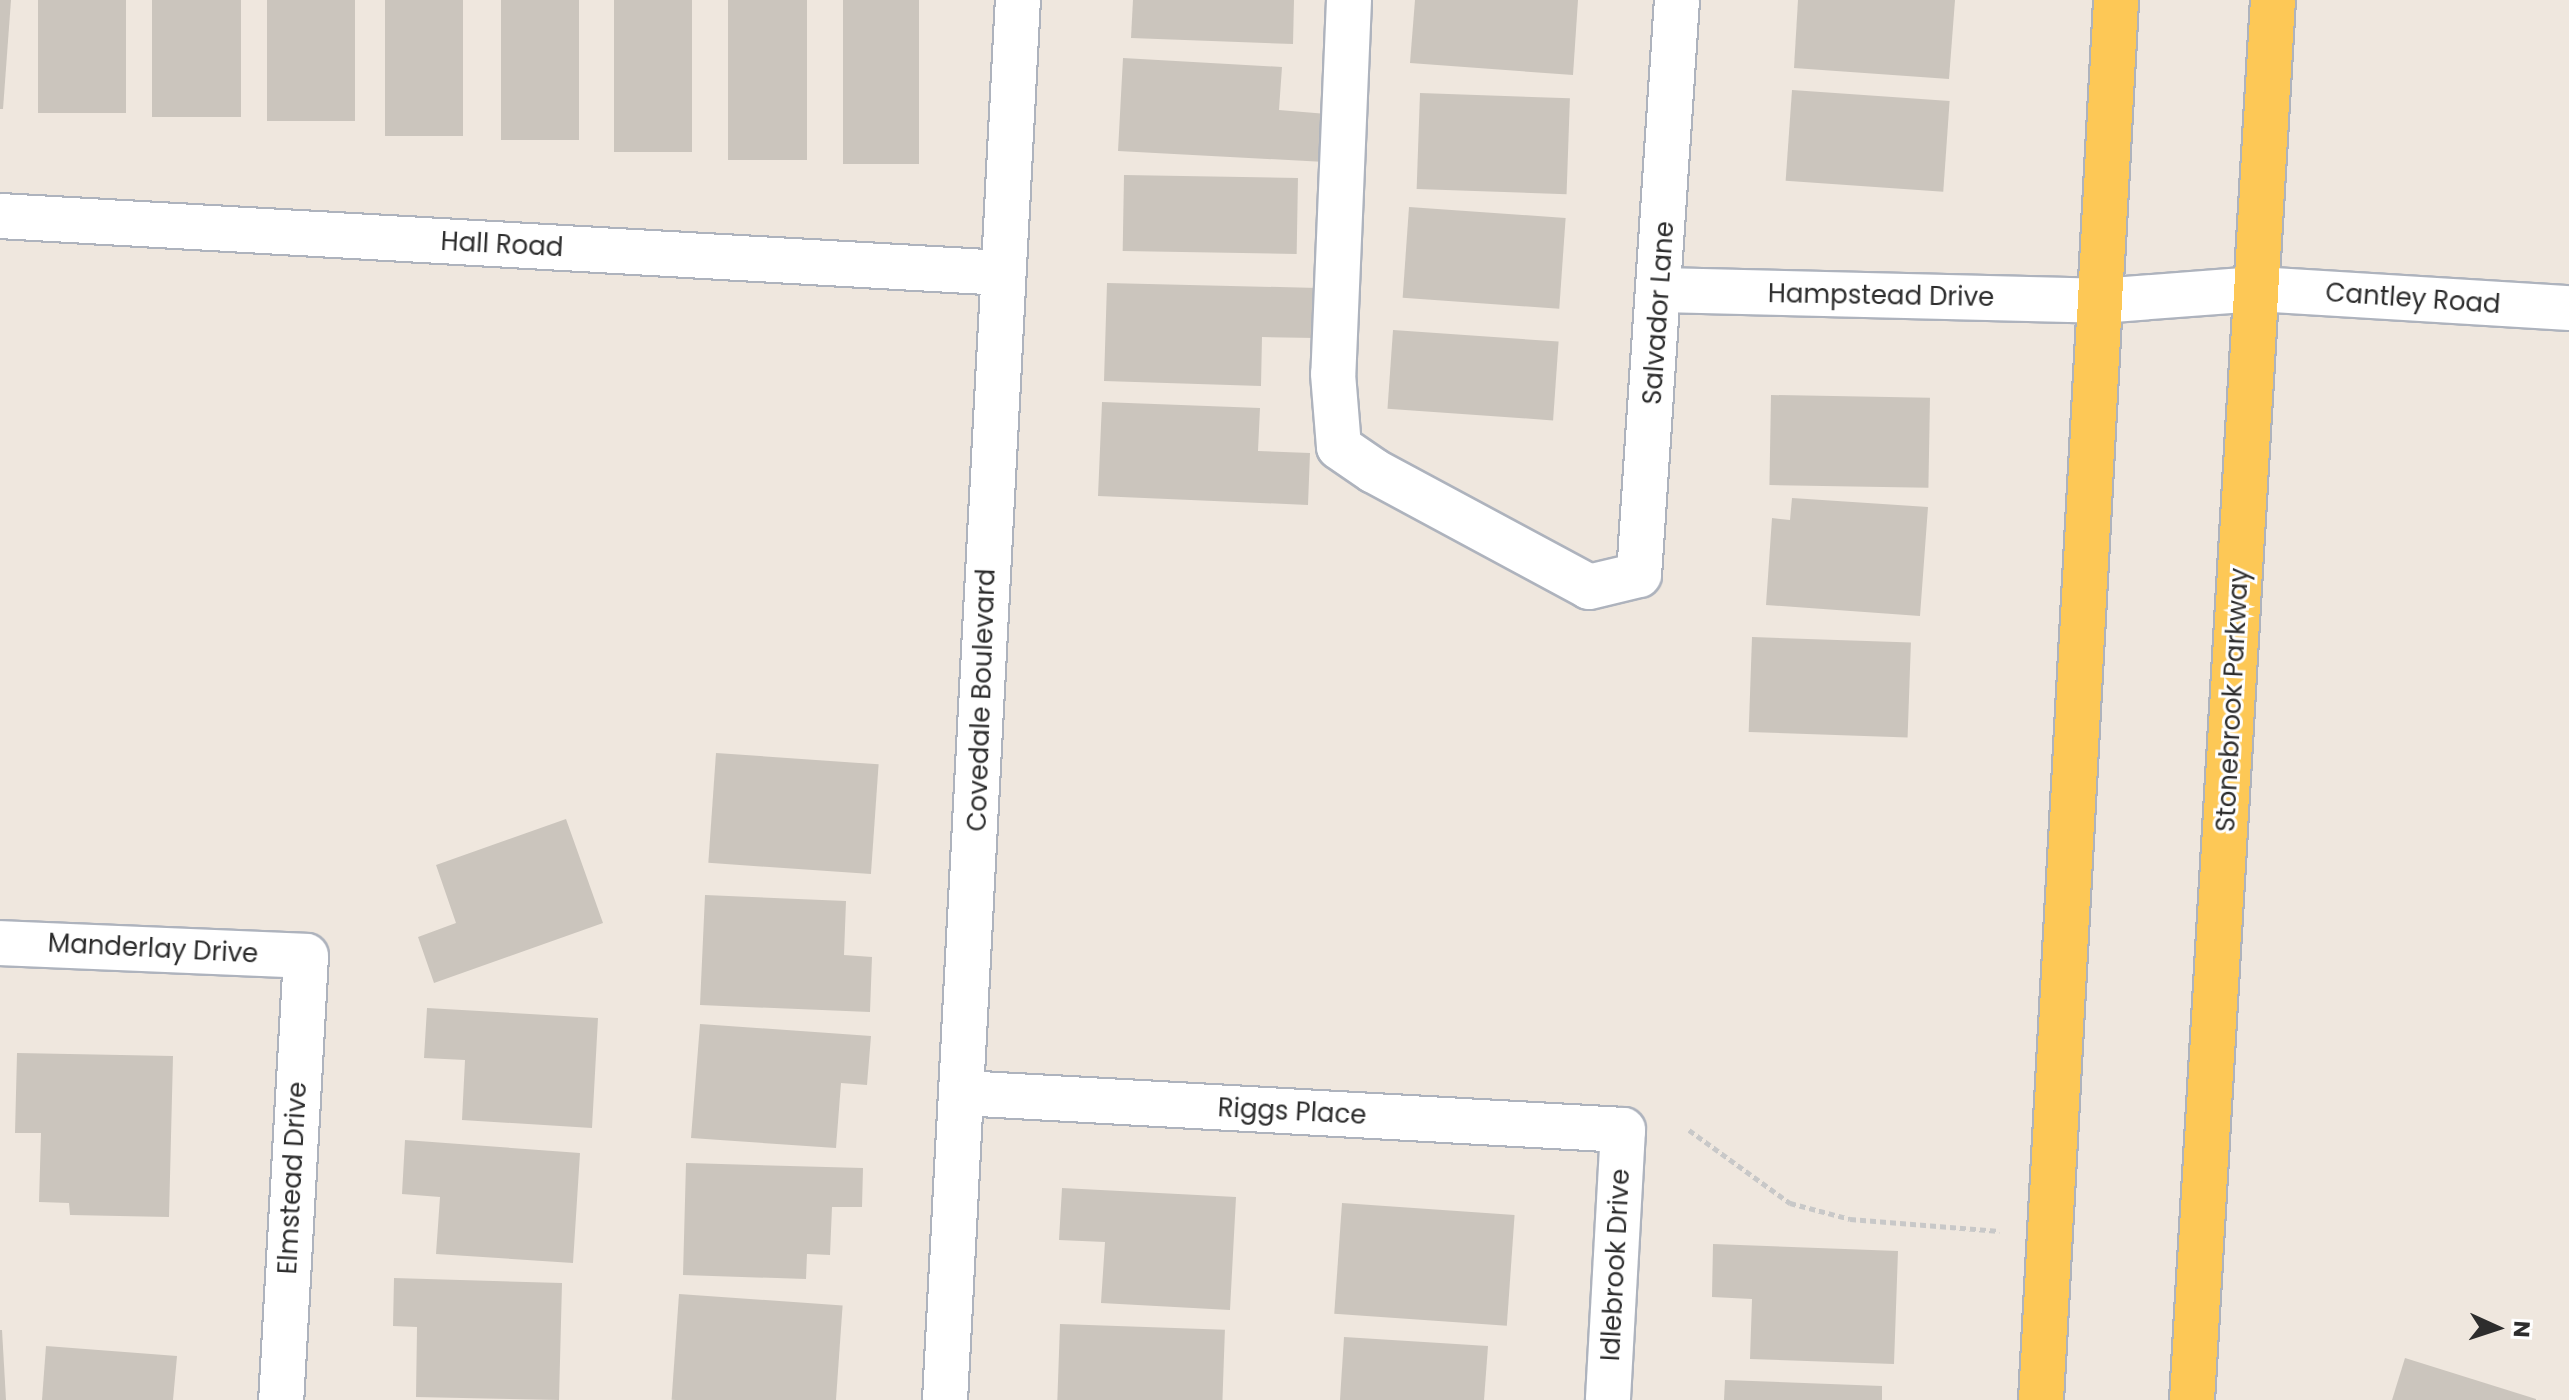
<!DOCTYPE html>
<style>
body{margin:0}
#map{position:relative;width:2569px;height:1400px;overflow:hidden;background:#efe7de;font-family:Poppins,sans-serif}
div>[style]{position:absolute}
.building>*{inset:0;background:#cbc5bd;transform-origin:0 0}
.path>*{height:5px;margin-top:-2.5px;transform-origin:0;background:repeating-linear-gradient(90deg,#c8c8c8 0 6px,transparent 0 10px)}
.roads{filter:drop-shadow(2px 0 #aeb3bd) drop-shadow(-2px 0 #aeb3bd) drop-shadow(0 2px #aeb3bd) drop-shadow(0 -2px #aeb3bd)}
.minor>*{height:44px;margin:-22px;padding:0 22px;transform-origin:22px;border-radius:22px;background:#fff}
.major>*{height:44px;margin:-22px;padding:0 22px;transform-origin:22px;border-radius:22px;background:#fdc856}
span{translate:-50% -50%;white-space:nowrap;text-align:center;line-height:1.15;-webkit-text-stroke:6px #fff;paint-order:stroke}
.street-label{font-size:26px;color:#2d2d2d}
.north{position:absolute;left:2457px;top:1288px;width:80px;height:80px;-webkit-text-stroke:6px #fff;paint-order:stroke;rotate:93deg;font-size:22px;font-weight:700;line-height:32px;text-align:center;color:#2d2d2d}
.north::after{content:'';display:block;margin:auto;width:28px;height:36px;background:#2d2d2d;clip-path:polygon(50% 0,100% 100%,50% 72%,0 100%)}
</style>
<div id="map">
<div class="building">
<i style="clip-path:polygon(0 0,11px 0,3px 109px,0 109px)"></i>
<i style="left:38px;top:0;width:88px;height:113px"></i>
<i style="left:152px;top:0;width:89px;height:117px"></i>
<i style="left:267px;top:0;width:88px;height:121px"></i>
<i style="left:385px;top:0;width:78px;height:136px"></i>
<i style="left:501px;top:0;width:78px;height:140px"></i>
<i style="left:614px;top:0;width:78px;height:152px"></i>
<i style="left:728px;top:0;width:79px;height:160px"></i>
<i style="left:843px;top:0;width:76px;height:164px"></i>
<i style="clip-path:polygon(1133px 0,1294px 0,1293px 44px,1131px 38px)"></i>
<i style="clip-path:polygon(1415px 0,1578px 0,1573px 75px,1410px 63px)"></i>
<i style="clip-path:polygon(1798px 0,1955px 0,1949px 79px,1794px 68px)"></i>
<i style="clip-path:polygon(1123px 58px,1282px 67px,1279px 110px,1327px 114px,1325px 162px,1118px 151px)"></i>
<i style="left:1792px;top:90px;width:158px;height:91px;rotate:4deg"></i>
<i style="left:1420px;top:93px;width:150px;height:96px;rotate:2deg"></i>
<i style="left:1124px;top:175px;width:174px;height:76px;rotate:1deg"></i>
<i style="left:1409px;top:207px;width:157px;height:91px;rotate:4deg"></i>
<i style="clip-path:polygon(1107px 283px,1318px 288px,1316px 338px,1262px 337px,1261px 386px,1104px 381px)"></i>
<i style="left:1393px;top:330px;width:166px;height:79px;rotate:4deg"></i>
<i style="left:1771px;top:395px;width:159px;height:90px;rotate:1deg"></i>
<i style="clip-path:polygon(1102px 402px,1260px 408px,1258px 451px,1310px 453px,1308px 505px,1098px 496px)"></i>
<i style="clip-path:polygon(1792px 498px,1928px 507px,1920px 616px,1766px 605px,1772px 518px,1790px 520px)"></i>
<i style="left:1752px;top:637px;width:159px;height:95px;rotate:2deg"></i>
<i style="left:716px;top:753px;width:163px;height:110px;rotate:4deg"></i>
<i style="clip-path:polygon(566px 819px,603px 923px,434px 983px,418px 937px,456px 923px,436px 865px)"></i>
<i style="clip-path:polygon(705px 895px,846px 901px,844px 955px,872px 957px,870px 1012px,700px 1005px)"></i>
<i style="clip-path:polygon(427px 1008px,598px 1018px,592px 1128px,462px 1120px,465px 1060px,424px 1058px)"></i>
<i style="clip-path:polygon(700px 1024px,871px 1036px,867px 1085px,841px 1083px,836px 1148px,691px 1138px)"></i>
<i style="clip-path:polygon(17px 1053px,173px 1056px,169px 1217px,70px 1215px,69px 1203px,39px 1202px,41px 1133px,15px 1133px)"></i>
<i style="clip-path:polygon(405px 1140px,580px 1153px,573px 1263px,436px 1254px,440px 1197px,402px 1194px)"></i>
<i style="clip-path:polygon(686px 1163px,863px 1168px,862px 1207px,832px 1207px,830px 1255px,807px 1254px,806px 1279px,683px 1275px)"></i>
<i style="clip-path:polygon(1062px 1188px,1236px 1197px,1230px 1310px,1101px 1303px,1105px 1242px,1059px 1240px)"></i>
<i style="left:1342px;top:1203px;width:173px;height:111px;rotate:4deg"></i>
<i style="clip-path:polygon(1713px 1244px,1898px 1251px,1894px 1364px,1750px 1359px,1752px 1299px,1712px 1297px)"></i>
<i style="clip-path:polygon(394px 1278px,562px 1283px,559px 1400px,416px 1397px,417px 1327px,393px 1326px)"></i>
<i style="left:679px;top:1294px;width:164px;height:106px;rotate:4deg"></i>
<i style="left:1060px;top:1324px;width:165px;height:76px;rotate:2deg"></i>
<i style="clip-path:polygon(0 1330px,2px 1330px,6px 1400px,0 1400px)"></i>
<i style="clip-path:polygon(1344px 1337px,1488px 1346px,1484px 1400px,1340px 1400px)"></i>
<i style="clip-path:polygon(46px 1346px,177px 1356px,173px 1400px,42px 1400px)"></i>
<i style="clip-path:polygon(2405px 1358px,2536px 1399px,2536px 1400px,2392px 1400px)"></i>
<i style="clip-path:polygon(1725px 1380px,1882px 1386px,1882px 1400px,1724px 1400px)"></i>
</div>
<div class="path">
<i style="left:1689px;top:1130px;width:125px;rotate:35.9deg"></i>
<i style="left:1790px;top:1203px;width:62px;rotate:14.9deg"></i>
<i style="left:1850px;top:1219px;width:150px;rotate:4.6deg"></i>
</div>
<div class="roads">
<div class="minor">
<i style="left:1349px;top:0;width:374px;rotate:92.4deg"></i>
<i style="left:1333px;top:374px;width:73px;rotate:85.3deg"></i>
<i style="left:1339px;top:447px;width:42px;rotate:34.4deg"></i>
<i style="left:1374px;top:471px;width:244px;rotate:28.3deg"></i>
<i style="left:1589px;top:587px;width:51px;rotate:-13.5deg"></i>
<i style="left:1639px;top:575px;width:576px;rotate:-86.22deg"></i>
<i style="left:0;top:216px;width:1005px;rotate:3.25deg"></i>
<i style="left:1661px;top:290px;width:439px;rotate:1.4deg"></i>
<i style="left:2100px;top:301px;width:157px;rotate:-4.4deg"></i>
<i style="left:2257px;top:289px;width:313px;rotate:3.5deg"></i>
<i style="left:0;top:943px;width:306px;rotate:2.4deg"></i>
<i style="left:306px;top:956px;width:445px;rotate:93.2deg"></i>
<i style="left:962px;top:1093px;width:662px;rotate:3.2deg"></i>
<i style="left:1623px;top:1130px;width:270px;rotate:93.2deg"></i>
<i style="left:945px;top:1400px;width:1402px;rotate:-87.02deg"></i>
</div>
<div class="major">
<i style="left:2041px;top:1400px;width:1402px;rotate:-86.93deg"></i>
<i style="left:2192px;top:1400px;width:1402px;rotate:-86.69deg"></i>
</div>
</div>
<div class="street-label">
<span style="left:502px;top:245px;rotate:3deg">Hall Road</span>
<span style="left:1881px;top:296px;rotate:1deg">Hampstead Drive</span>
<span style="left:2413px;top:299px;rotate:4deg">Cantley Road</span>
<span style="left:1659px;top:313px;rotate:-86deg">Salvador Lane</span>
<span style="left:982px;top:700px;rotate:-88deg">Covedale Boulevard</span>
<span style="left:2233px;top:700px;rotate:-87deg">Stonebrook Parkway</span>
<span style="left:153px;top:949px;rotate:3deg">Manderlay Drive</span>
<span style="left:1292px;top:1112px;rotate:3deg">Riggs Place</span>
<span style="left:293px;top:1178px;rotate:-87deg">Elmstead Drive</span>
<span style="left:1616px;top:1265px;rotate:-87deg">Idlebrook Drive</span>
</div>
<div class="north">N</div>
</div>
